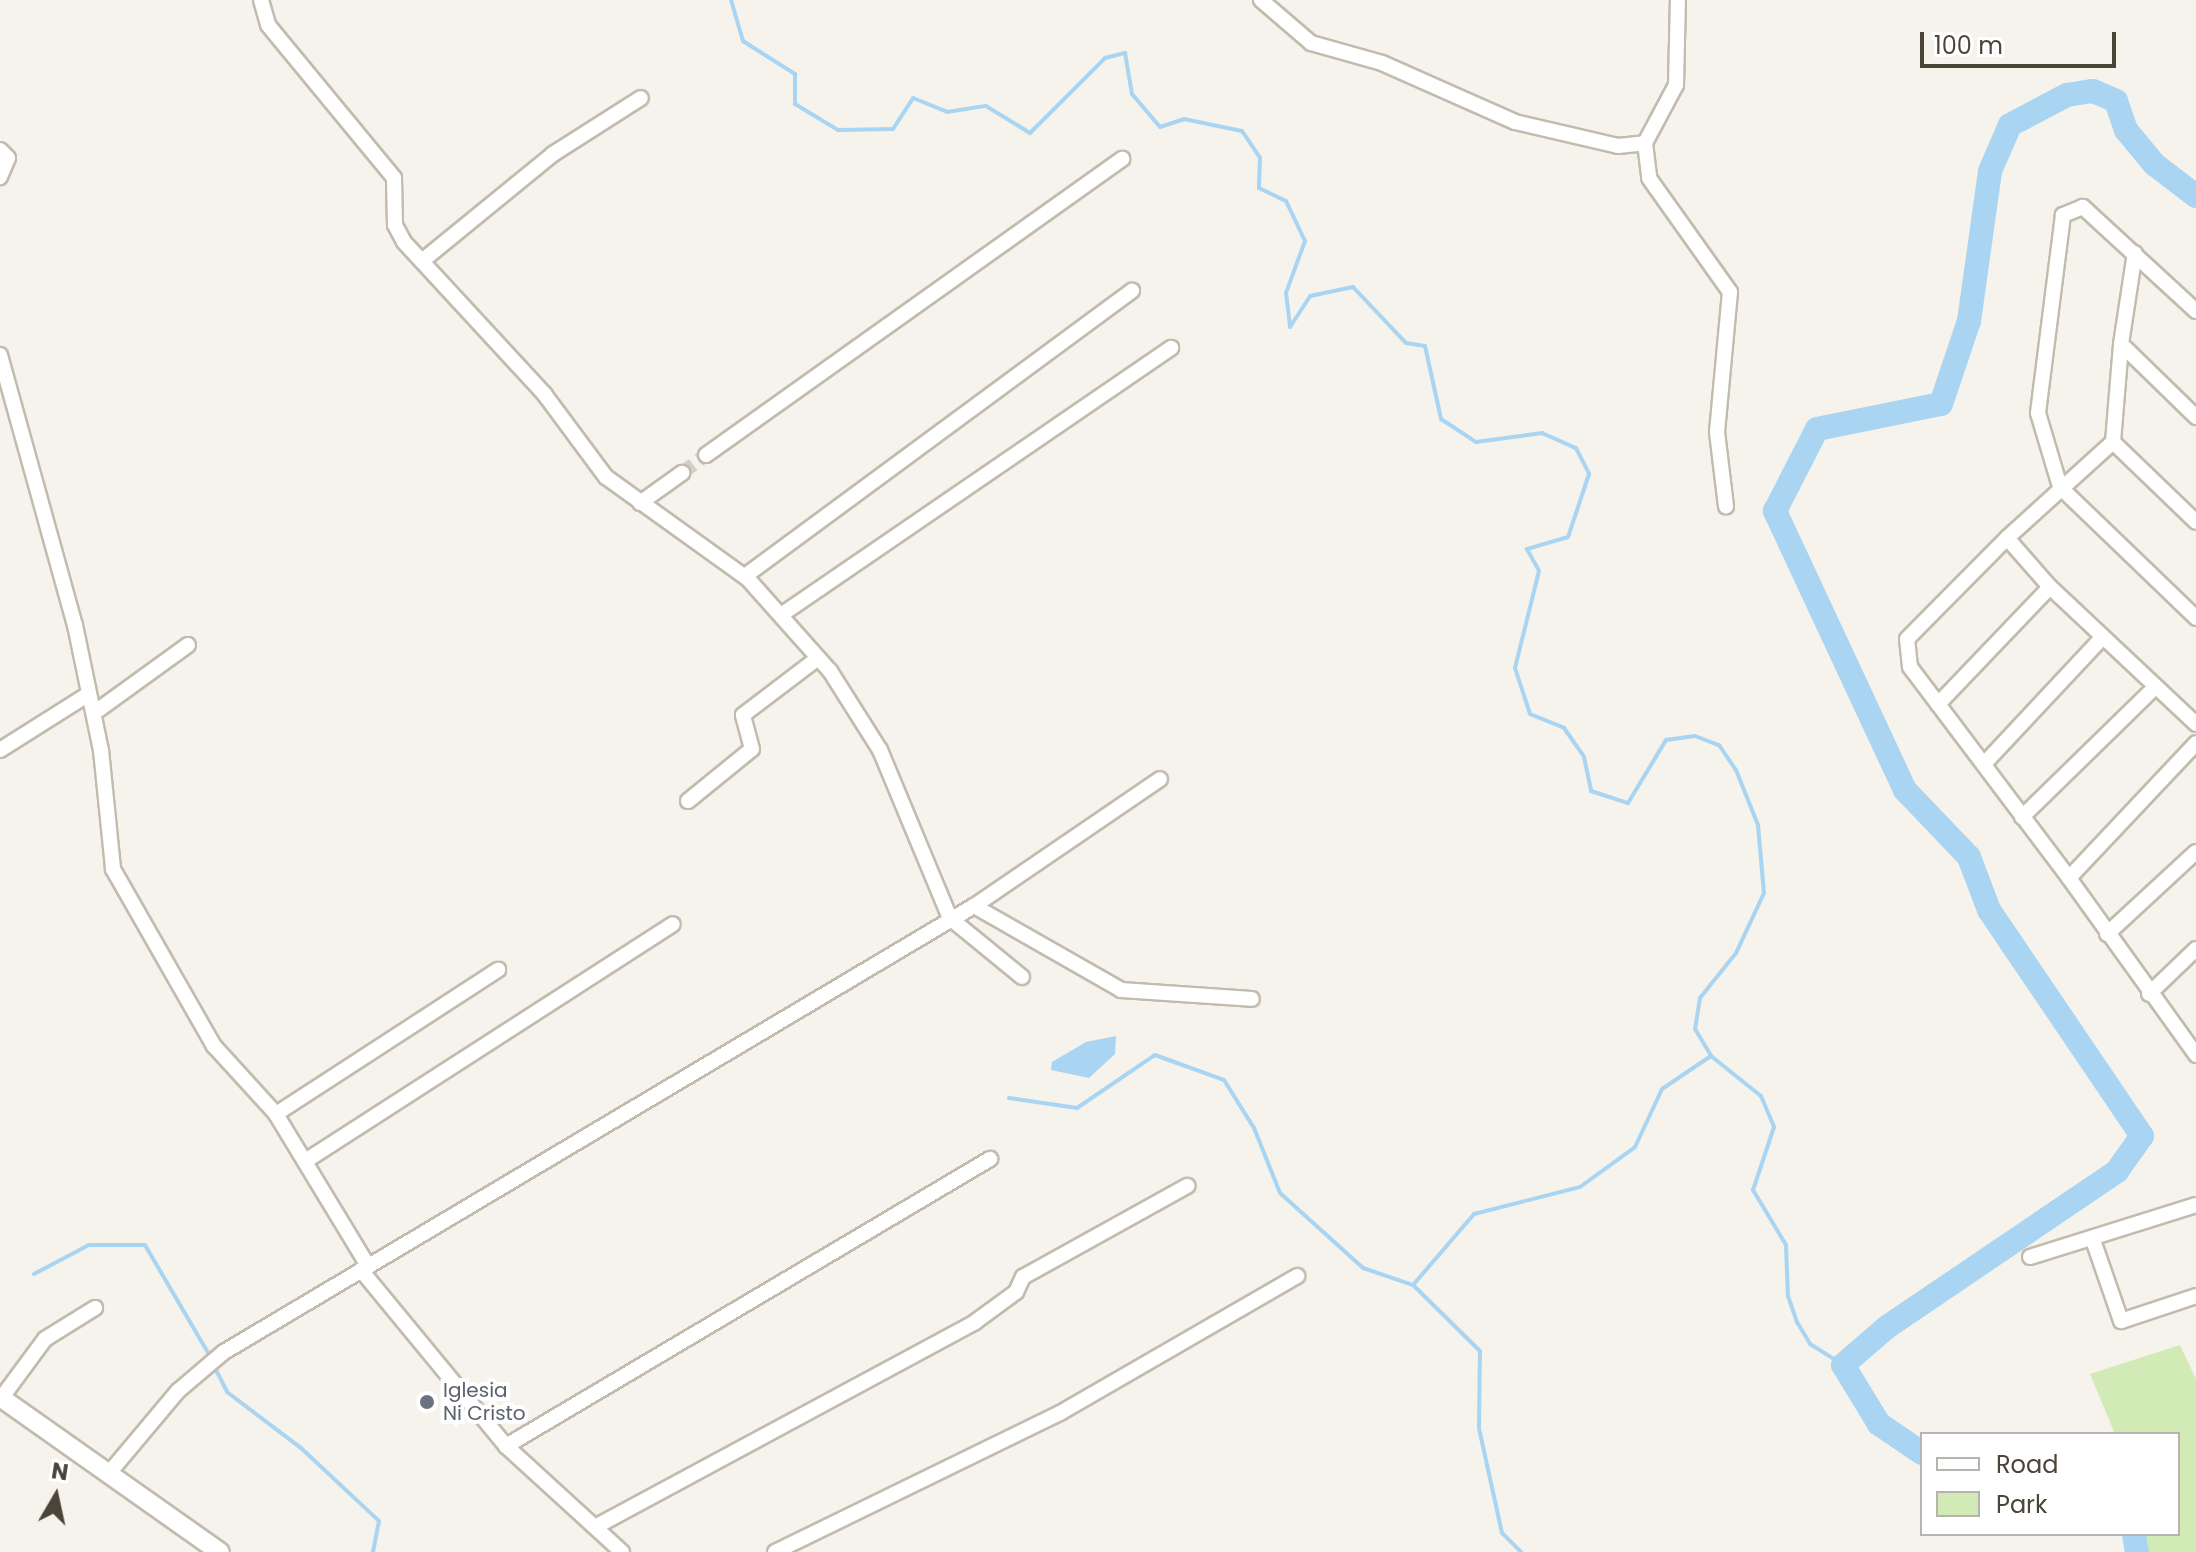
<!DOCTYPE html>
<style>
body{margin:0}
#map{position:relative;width:2196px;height:1552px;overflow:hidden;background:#f6f3ec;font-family:Poppins,sans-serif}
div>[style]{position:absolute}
.green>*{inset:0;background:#d2eab5}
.water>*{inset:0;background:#a9d4f2}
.stream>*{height:4px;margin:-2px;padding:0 2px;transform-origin:2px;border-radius:2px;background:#a9d4f2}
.river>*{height:24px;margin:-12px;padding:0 12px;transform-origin:12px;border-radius:12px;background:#a9d4f2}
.minor-tunnel>*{height:14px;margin-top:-7px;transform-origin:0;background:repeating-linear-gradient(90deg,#d4d0c8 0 14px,transparent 0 21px)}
.roads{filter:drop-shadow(2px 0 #c2bbae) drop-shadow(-2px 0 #c2bbae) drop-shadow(0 2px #c2bbae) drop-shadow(0 -2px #c2bbae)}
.minor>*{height:14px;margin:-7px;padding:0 7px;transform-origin:7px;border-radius:7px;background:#fff}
.tertiary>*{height:18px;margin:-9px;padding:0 9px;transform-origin:9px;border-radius:9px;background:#fff}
.dots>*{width:22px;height:22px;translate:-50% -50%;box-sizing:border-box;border:4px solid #fff;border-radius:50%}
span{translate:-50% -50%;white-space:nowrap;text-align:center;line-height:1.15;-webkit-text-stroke:8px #fff;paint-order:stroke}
.worship-label{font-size:20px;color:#5b616d}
.left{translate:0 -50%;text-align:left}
.legend{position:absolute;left:1920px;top:1432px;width:260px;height:104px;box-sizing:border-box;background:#fff;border:2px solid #b7b4b0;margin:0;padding:10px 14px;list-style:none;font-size:24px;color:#4b4439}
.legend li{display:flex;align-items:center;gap:16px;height:40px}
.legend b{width:40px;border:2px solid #b7b4b0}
.north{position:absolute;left:16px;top:1456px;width:80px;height:80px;-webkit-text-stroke:6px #fff;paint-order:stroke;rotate:9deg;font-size:22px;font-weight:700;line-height:32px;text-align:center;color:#4b4439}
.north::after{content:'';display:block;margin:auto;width:28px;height:36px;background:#4b4439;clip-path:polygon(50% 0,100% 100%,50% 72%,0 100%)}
.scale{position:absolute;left:1920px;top:32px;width:196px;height:36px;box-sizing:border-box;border:4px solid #4b4439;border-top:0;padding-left:10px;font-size:24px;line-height:28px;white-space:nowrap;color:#4b4439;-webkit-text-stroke:6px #fff;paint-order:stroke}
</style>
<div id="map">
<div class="green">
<i style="clip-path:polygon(2180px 1345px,2196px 1379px,2196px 1552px,2149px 1552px,2146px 1534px,2178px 1534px,2178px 1434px,2115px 1434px,2090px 1374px)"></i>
</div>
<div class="water">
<i style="clip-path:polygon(1116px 1036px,1115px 1054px,1089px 1078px,1051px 1070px,1052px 1062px,1086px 1042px)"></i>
</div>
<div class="stream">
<i style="left:731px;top:0;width:43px;rotate:73.7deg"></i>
<i style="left:743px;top:41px;width:62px;rotate:32.4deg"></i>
<i style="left:795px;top:74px;width:30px;rotate:90deg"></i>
<i style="left:795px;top:104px;width:50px;rotate:31.2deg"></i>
<i style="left:838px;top:130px;width:55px;rotate:-1deg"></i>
<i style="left:893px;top:129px;width:37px;rotate:-57deg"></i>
<i style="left:913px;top:98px;width:37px;rotate:22deg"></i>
<i style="left:947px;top:112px;width:39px;rotate:-9deg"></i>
<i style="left:986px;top:106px;width:52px;rotate:31.5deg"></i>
<i style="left:1030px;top:133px;width:106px;rotate:-45deg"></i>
<i style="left:1105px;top:58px;width:21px;rotate:-14deg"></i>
<i style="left:1125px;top:53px;width:42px;rotate:80.3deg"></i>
<i style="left:1132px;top:94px;width:43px;rotate:49.7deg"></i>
<i style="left:1160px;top:127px;width:25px;rotate:-18deg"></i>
<i style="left:1184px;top:119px;width:59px;rotate:11.7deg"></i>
<i style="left:1242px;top:131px;width:32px;rotate:56deg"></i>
<i style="left:1260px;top:158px;width:30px;rotate:92deg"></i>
<i style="left:1259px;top:188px;width:30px;rotate:26deg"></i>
<i style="left:1286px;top:201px;width:44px;rotate:64.6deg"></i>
<i style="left:1305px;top:241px;width:55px;rotate:110.1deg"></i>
<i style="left:1286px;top:293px;width:34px;rotate:83deg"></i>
<i style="left:1290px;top:327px;width:37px;rotate:-57deg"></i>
<i style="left:1310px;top:296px;width:44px;rotate:-11.8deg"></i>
<i style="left:1353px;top:287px;width:77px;rotate:46.6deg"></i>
<i style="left:1406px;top:343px;width:19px;rotate:9deg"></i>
<i style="left:1425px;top:346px;width:75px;rotate:77.6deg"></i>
<i style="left:1441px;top:419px;width:42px;rotate:33.3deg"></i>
<i style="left:1476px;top:442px;width:67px;rotate:-7.8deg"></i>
<i style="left:1542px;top:433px;width:37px;rotate:24deg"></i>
<i style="left:1576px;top:448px;width:29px;rotate:63deg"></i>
<i style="left:1589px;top:474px;width:66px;rotate:108.4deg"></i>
<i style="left:1568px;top:537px;width:43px;rotate:163.7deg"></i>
<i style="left:1527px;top:549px;width:25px;rotate:61deg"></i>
<i style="left:1539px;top:571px;width:100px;rotate:103.9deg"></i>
<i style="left:1515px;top:668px;width:48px;rotate:71.9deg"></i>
<i style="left:1530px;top:714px;width:37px;rotate:22deg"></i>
<i style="left:1564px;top:728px;width:35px;rotate:55deg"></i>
<i style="left:1584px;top:757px;width:35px;rotate:78deg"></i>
<i style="left:1591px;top:791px;width:39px;rotate:18deg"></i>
<i style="left:1628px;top:803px;width:74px;rotate:-58.9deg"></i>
<i style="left:1666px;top:740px;width:29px;rotate:-8deg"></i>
<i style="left:1695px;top:736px;width:26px;rotate:21deg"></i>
<i style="left:1719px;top:745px;width:30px;rotate:56deg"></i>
<i style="left:1736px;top:770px;width:59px;rotate:68.2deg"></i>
<i style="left:1758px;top:825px;width:68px;rotate:85deg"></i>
<i style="left:1764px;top:893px;width:66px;rotate:115deg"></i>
<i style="left:1736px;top:953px;width:58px;rotate:128.7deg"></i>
<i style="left:1700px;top:998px;width:31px;rotate:99deg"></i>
<i style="left:1695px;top:1029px;width:31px;rotate:59deg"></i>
<i style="left:1711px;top:1056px;width:64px;rotate:38.7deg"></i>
<i style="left:1761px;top:1096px;width:34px;rotate:67deg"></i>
<i style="left:1774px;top:1127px;width:66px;rotate:108.4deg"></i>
<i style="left:1753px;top:1190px;width:64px;rotate:59deg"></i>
<i style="left:1786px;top:1245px;width:51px;rotate:87.8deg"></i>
<i style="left:1788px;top:1296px;width:28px;rotate:71deg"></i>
<i style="left:1797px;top:1322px;width:26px;rotate:59deg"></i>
<i style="left:1810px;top:1344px;width:39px;rotate:32deg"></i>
<i style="left:1009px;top:1098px;width:69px;rotate:8.4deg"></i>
<i style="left:1077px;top:1108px;width:94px;rotate:-34.2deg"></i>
<i style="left:1155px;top:1055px;width:73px;rotate:19.9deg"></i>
<i style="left:1224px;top:1080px;width:57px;rotate:58deg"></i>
<i style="left:1254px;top:1128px;width:70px;rotate:68.2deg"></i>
<i style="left:1280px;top:1193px;width:112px;rotate:42.1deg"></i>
<i style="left:1363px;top:1268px;width:53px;rotate:18.8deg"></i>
<i style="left:34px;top:1274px;width:62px;rotate:-27.8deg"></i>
<i style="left:89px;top:1245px;width:56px"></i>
<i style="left:145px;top:1245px;width:131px;rotate:59.7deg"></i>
<i style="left:214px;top:1366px;width:29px;rotate:63deg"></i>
<i style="left:227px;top:1392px;width:93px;rotate:37.1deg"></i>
<i style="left:301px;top:1448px;width:107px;rotate:43.1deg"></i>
<i style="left:379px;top:1521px;width:32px;rotate:101deg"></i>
<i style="left:1521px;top:1552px;width:27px;rotate:-135deg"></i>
<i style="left:1502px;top:1533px;width:107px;rotate:-102.4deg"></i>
<i style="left:1479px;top:1428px;width:77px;rotate:-89.3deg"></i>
<i style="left:1480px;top:1351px;width:94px;rotate:-135.4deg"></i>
<i style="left:1413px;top:1285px;width:94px;rotate:-49.3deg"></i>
<i style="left:1474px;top:1214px;width:109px;rotate:-14.3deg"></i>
<i style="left:1580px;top:1187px;width:68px;rotate:-36deg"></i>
<i style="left:1635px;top:1147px;width:64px;rotate:-65deg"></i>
<i style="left:1662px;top:1089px;width:59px;rotate:-34deg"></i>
</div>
<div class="river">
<i style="left:1922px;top:1453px;width:52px;rotate:-146deg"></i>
<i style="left:1879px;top:1424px;width:69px;rotate:-121.4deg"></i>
<i style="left:1843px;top:1365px;width:58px;rotate:-40.8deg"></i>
<i style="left:1887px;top:1327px;width:278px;rotate:-34.1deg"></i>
<i style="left:2117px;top:1171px;width:43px;rotate:-54.5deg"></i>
<i style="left:2142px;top:1136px;width:273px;rotate:-124.1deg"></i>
<i style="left:1989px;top:910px;width:57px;rotate:-110.7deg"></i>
<i style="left:1969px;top:857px;width:93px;rotate:-133.7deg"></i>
<i style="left:1905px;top:790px;width:308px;rotate:-115deg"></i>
<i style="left:1775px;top:511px;width:92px;rotate:-62.9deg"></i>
<i style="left:1817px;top:429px;width:126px;rotate:-11.4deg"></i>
<i style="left:1941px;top:404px;width:88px;rotate:-71.4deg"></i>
<i style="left:1969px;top:321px;width:151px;rotate:-82deg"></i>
<i style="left:1990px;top:171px;width:50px;rotate:-66.5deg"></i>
<i style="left:2010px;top:125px;width:64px;rotate:-27.8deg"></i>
<i style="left:2067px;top:95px;width:26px;rotate:-9deg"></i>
<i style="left:2093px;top:91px;width:25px;rotate:23deg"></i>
<i style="left:2116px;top:101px;width:31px;rotate:71deg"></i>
<i style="left:2126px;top:130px;width:44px;rotate:50.5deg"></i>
<i style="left:2154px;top:164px;width:53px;rotate:37.3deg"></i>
<i style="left:2134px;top:1534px;width:18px;rotate:81deg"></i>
</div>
<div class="minor-tunnel">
<i style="left:682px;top:473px;width:30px;rotate:-37deg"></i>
</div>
<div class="roads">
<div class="minor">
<i style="left:261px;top:0;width:26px;rotate:74deg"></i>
<i style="left:268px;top:25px;width:198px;rotate:50.5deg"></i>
<i style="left:394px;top:178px;width:47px;rotate:88.8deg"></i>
<i style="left:395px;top:225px;width:19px;rotate:62deg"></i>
<i style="left:404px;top:242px;width:208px;rotate:47.3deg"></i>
<i style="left:545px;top:395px;width:102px;rotate:53.4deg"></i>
<i style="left:606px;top:477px;width:175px;rotate:35.7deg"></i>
<i style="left:748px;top:579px;width:123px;rotate:48.3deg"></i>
<i style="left:830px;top:671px;width:93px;rotate:57.7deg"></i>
<i style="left:880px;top:750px;width:182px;rotate:67.4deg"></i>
<i style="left:950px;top:918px;width:93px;rotate:39.3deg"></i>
<i style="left:1261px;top:0;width:66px;rotate:40.7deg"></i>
<i style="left:1311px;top:43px;width:74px;rotate:15.7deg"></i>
<i style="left:1382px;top:63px;width:145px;rotate:23.9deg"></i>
<i style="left:1515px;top:122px;width:106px;rotate:13.1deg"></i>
<i style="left:1618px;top:146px;width:27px;rotate:-6deg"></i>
<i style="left:1645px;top:143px;width:66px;rotate:-61.9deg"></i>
<i style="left:1676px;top:85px;width:85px;rotate:-88.7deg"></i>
<i style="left:1645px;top:143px;width:35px;rotate:83deg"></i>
<i style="left:1649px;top:178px;width:140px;rotate:54.6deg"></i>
<i style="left:1730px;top:292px;width:141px;rotate:95.3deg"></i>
<i style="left:1717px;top:432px;width:75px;rotate:83.1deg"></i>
<i style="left:0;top:150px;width:11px;rotate:45deg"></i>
<i style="left:8px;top:158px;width:21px;rotate:113deg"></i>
<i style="left:422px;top:261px;width:169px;rotate:-39.2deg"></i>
<i style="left:553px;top:154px;width:104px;rotate:-32.5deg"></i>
<i style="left:2196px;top:311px;width:154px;rotate:-137.4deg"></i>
<i style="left:2083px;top:207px;width:22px;rotate:158deg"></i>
<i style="left:2063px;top:215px;width:200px;rotate:97.2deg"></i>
<i style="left:2038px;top:413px;width:77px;rotate:73.4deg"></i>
<i style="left:2060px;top:487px;width:189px;rotate:43.9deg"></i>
<i style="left:2121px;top:344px;width:92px;rotate:-81.3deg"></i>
<i style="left:0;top:355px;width:280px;rotate:74.5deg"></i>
<i style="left:75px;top:625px;width:128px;rotate:78.3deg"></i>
<i style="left:101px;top:750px;width:120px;rotate:84.2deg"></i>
<i style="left:113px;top:869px;width:204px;rotate:60.3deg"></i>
<i style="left:214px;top:1046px;width:92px;rotate:47.6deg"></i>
<i style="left:276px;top:1114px;width:178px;rotate:58.8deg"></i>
<i style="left:2113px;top:442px;width:115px;rotate:43.9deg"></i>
<i style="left:706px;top:455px;width:511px;rotate:-35.43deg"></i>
<i style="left:640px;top:503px;width:52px;rotate:-35.5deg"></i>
<i style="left:745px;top:576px;width:481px;rotate:-36.4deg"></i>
<i style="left:2050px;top:587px;width:65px;rotate:-131.3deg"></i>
<i style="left:2007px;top:538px;width:143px;rotate:-42.2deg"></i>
<i style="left:2113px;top:442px;width:98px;rotate:-85.3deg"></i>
<i style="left:2121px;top:344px;width:105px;rotate:44.2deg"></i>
<i style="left:781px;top:615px;width:473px;rotate:-34.4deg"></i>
<i style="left:1938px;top:704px;width:46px;rotate:-127.1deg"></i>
<i style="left:1910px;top:667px;width:28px;rotate:-96deg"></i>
<i style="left:1907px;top:639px;width:142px;rotate:-45.3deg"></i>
<i style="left:94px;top:713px;width:116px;rotate:-35.9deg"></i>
<i style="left:2196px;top:724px;width:200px;rotate:-136.8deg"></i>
<i style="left:2050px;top:587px;width:162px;rotate:133.7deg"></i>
<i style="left:1938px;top:704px;width:218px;rotate:53deg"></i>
<i style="left:2069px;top:878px;width:185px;rotate:-46.7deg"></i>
<i style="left:0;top:750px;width:103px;rotate:-32.3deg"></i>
<i style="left:1984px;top:764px;width:170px;rotate:-46.9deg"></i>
<i style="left:688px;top:801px;width:82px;rotate:-39.1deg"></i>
<i style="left:752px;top:749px;width:35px;rotate:-105deg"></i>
<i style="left:743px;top:715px;width:94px;rotate:-37.2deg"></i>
<i style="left:2022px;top:817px;width:185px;rotate:-44.3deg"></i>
<i style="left:2069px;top:878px;width:218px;rotate:54.3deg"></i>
<i style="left:974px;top:906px;width:225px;rotate:-34.3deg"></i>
<i style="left:2107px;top:934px;width:121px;rotate:-42.7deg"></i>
<i style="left:2149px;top:994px;width:65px;rotate:-43.8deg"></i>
<i style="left:276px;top:1114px;width:265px;rotate:-33deg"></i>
<i style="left:307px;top:1160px;width:435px;rotate:-32.8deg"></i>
<i style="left:2093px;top:1240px;width:86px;rotate:70.9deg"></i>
<i style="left:2121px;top:1321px;width:79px;rotate:-18.4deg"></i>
<i style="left:2030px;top:1257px;width:174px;rotate:-17.4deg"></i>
<i style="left:361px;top:1270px;width:228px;rotate:50.5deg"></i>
<i style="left:506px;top:1446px;width:157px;rotate:42.4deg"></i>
<i style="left:0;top:1400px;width:76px;rotate:-53.6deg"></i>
<i style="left:45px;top:1339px;width:59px;rotate:-31.8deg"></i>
<i style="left:506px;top:1446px;width:563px;rotate:-30.67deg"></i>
<i style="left:110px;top:1472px;width:106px;rotate:-50deg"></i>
<i style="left:178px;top:1391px;width:60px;rotate:-40.3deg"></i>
<i style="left:224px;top:1352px;width:873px;rotate:-30.74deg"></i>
<i style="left:974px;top:906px;width:169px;rotate:29.7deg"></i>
<i style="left:1121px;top:990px;width:131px;rotate:3.9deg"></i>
<i style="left:595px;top:1527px;width:432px;rotate:-28.3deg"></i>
<i style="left:975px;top:1322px;width:51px;rotate:-36.2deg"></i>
<i style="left:1016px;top:1292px;width:17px;rotate:-65deg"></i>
<i style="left:1023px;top:1277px;width:188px;rotate:-29deg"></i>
<i style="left:775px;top:1552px;width:317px;rotate:-26deg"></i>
<i style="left:1060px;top:1413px;width:274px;rotate:-30deg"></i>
</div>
<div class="tertiary">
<i style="left:0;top:1397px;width:269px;rotate:35.2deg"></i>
</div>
</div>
<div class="dots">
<i style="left:427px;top:1402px;background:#6b7280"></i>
</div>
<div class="worship-label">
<span class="left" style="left:443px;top:1402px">Iglesia<br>Ni Cristo</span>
</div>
<ul class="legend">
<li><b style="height:10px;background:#fff"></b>Road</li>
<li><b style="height:22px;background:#d2eab5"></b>Park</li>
</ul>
<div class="north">N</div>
<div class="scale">100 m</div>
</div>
